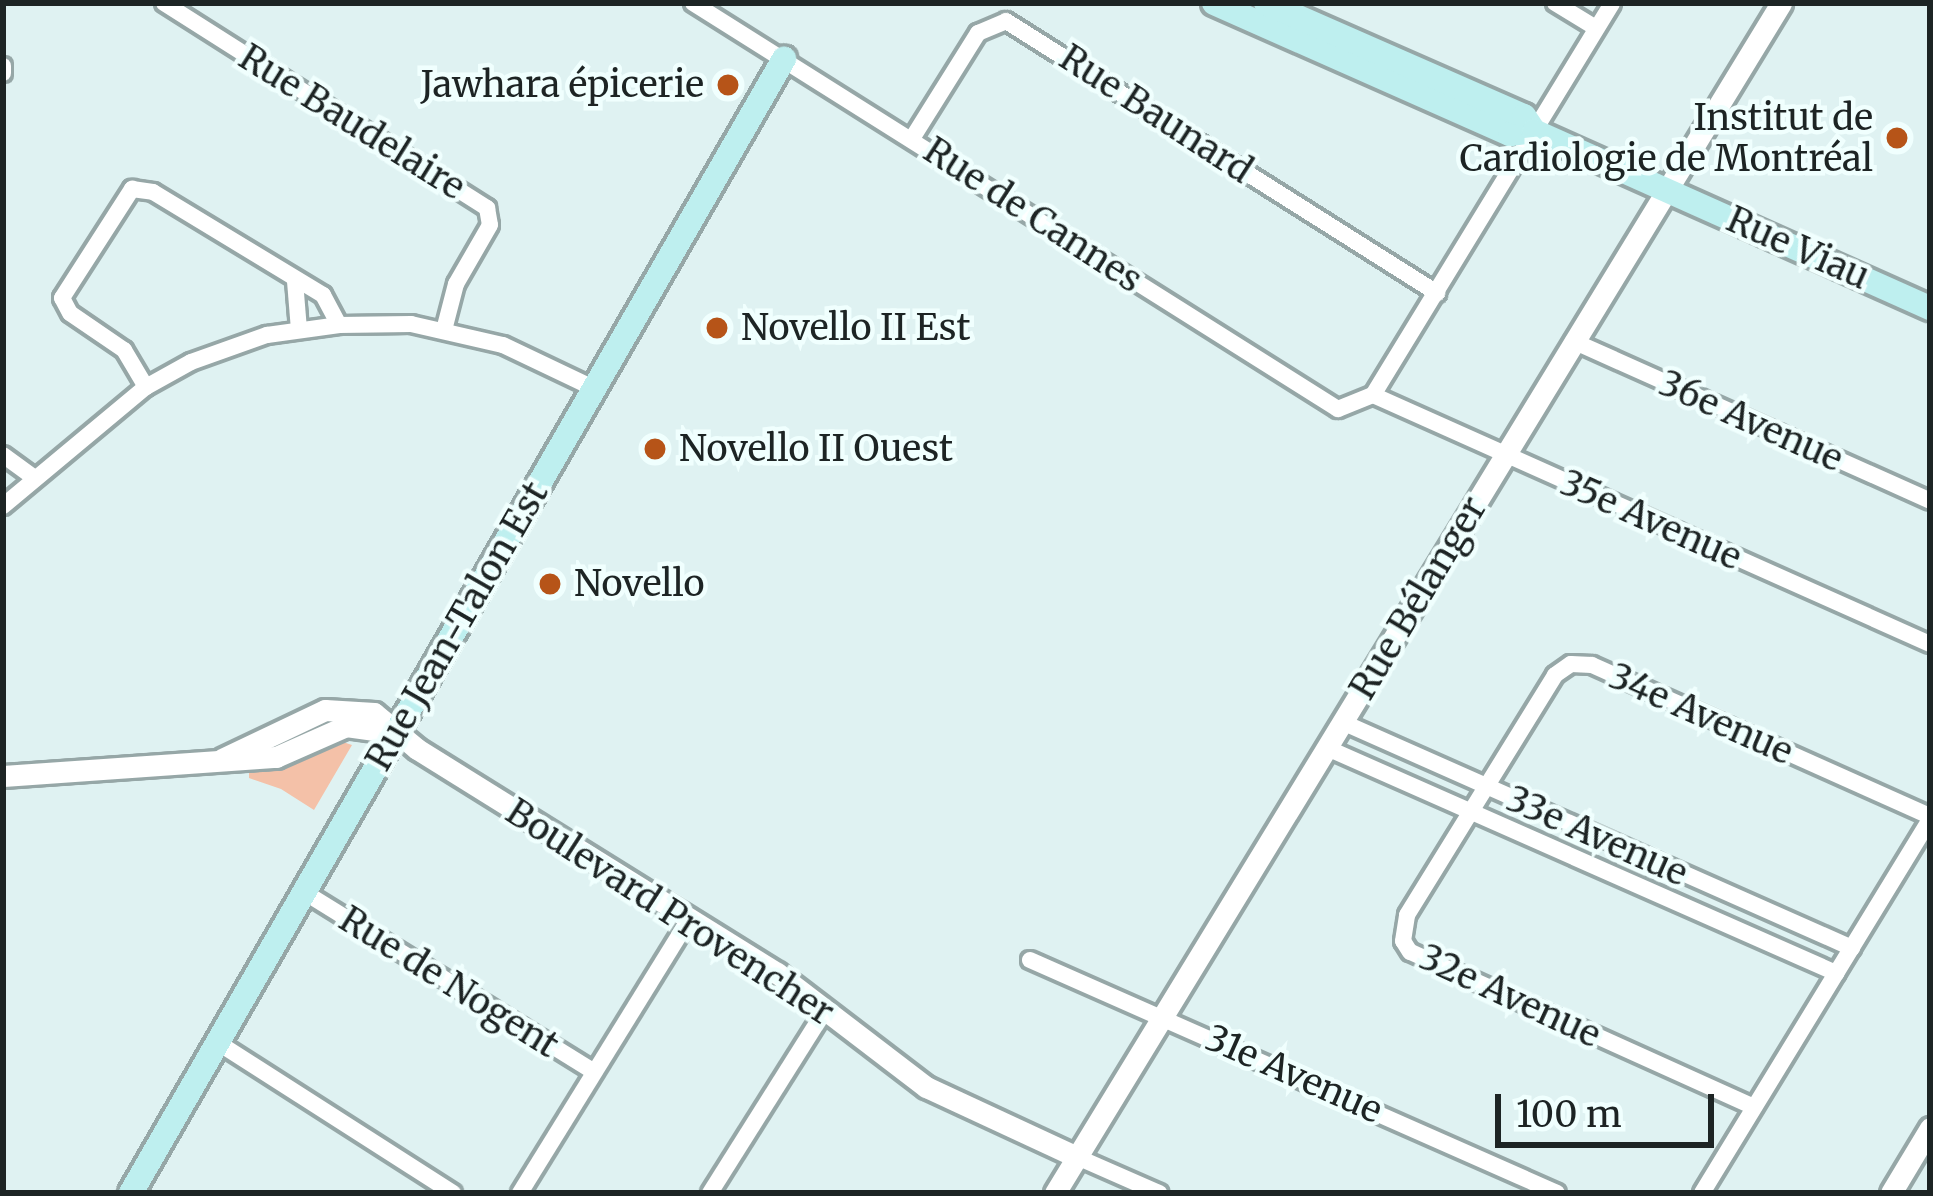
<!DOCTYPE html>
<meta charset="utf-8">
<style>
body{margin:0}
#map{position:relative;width:1933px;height:1196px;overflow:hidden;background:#dff2f2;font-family:Merriweather,serif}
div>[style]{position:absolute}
.green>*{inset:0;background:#f4c1a8}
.roads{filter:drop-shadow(3px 0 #96a7a7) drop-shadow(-3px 0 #96a7a7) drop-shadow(0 3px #96a7a7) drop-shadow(0 -3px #96a7a7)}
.minor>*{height:16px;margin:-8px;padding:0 8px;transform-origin:8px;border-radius:8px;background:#fff}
.tertiary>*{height:21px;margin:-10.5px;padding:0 10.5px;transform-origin:10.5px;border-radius:10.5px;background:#fff}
.secondary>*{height:24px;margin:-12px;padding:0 12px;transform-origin:12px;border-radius:12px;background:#beefef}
.dots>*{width:33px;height:33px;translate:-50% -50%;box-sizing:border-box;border:6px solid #f0fffe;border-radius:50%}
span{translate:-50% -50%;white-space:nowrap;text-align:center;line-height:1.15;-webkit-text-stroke:9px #f0fffe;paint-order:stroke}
.poi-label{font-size:36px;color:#1d2424}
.right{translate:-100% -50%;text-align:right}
.left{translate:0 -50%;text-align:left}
.street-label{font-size:36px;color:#1d2424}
.frame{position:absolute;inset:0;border:6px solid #1d2424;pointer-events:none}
.scale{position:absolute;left:1495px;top:1094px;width:219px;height:54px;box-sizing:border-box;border:6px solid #1d2424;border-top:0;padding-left:15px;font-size:36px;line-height:42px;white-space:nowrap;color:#1d2424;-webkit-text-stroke:9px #f0fffe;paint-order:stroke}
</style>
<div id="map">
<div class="green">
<i style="clip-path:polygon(337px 740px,352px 745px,314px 810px,281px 789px,249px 778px,249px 773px,286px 765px)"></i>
</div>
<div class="roads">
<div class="minor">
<i style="left:164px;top:3px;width:383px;rotate:32.4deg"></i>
<i style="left:487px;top:208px;width:17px;rotate:80deg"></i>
<i style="left:490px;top:225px;width:68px;rotate:120deg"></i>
<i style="left:456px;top:284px;width:48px;rotate:104.6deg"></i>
<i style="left:693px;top:3px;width:762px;rotate:32.19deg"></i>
<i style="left:1338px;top:409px;width:38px;rotate:-22deg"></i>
<i style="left:1373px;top:395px;width:459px;rotate:-58.6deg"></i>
<i style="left:1555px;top:3px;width:48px;rotate:31.4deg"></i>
<i style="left:3px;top:66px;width:7px;rotate:90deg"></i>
<i style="left:913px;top:137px;width:123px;rotate:-58deg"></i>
<i style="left:978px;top:33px;width:30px;rotate:-23deg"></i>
<i style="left:1006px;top:21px;width:510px;rotate:32.26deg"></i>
<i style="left:295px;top:281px;width:49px;rotate:85.3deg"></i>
<i style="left:1573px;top:341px;width:391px;rotate:24.1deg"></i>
<i style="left:146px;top:387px;width:43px;rotate:-120.7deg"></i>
<i style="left:124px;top:350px;width:65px;rotate:-145.6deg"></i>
<i style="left:70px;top:313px;width:17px;rotate:-118deg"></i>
<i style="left:62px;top:298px;width:130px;rotate:-57.3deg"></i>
<i style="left:132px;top:189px;width:21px;rotate:8deg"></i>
<i style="left:153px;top:192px;width:199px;rotate:31.2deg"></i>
<i style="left:323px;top:295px;width:34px;rotate:62deg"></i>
<i style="left:1373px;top:395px;width:610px;rotate:24.09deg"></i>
<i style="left:3px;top:455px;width:39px;rotate:36deg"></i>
<i style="left:3px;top:506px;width:186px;rotate:-39.8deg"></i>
<i style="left:146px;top:387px;width:51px;rotate:-29.1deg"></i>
<i style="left:191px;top:362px;width:81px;rotate:-19.6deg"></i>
<i style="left:267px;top:335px;width:73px;rotate:-7.9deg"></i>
<i style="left:339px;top:325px;width:72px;rotate:-0.8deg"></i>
<i style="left:411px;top:324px;width:94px;rotate:12.9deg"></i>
<i style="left:503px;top:345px;width:100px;rotate:25.5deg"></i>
<i style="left:1342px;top:722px;width:558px;rotate:23.9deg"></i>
<i style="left:1327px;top:748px;width:557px;rotate:23.85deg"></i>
<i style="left:304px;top:892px;width:341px;rotate:31.8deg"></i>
<i style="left:1030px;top:960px;width:576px;rotate:23.85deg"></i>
<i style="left:217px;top:1042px;width:280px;rotate:32.6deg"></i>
<i style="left:1754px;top:1107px;width:377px;rotate:-155.7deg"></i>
<i style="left:1410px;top:952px;width:13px;rotate:-122deg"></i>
<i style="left:1403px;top:941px;width:26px;rotate:-81deg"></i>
<i style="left:1407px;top:915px;width:282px;rotate:-58.3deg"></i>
<i style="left:1555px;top:675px;width:19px;rotate:-35deg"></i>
<i style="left:1571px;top:664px;width:21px;rotate:3deg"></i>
<i style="left:1592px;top:665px;width:370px;rotate:24.1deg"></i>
<i style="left:1077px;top:1157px;width:90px;rotate:23.7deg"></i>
<i style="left:520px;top:1193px;width:322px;rotate:-58.3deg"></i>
<i style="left:710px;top:1193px;width:218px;rotate:-57.8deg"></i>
<i style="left:1702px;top:1193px;width:437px;rotate:-58.6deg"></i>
</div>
<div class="tertiary">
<i style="left:222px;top:759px;width:114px;rotate:-25.4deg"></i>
<i style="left:325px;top:710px;width:49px;rotate:3.5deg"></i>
<i style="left:374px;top:713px;width:56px;rotate:39.9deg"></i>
<i style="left:417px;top:749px;width:424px;rotate:31.9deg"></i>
<i style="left:777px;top:973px;width:188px;rotate:37.4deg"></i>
<i style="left:926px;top:1087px;width:166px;rotate:24.9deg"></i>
<i style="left:3px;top:776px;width:274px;rotate:-4deg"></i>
<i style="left:276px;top:757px;width:77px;rotate:-23.9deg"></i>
<i style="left:346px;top:726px;width:49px;rotate:8.1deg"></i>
<i style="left:1055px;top:1193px;width:1394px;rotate:-58.61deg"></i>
<i style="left:1891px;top:1193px;width:76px;rotate:-59deg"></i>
</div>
<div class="secondary">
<i style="left:1214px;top:3px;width:324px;rotate:23.9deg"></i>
<i style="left:1510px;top:134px;width:24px;rotate:-7deg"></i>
<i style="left:1266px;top:3px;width:282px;rotate:23.7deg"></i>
<i style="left:1524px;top:116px;width:18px;rotate:56deg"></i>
<i style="left:1534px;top:131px;width:434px;rotate:24.1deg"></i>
<i style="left:131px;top:1193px;width:1309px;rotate:-60.07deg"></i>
</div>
</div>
<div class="dots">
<i style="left:728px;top:85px;background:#b65418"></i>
<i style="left:1897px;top:138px;background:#b65418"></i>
<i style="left:717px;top:328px;background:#b65418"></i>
<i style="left:655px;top:449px;background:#b65418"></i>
<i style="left:550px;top:584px;background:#b65418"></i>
</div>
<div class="poi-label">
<span class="right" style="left:704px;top:85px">Jawhara épicerie</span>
<span class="right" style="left:1873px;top:138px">Institut de<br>Cardiologie de Montréal</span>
<span class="left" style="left:741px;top:328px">Novello II Est</span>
<span class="left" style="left:679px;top:449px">Novello II Ouest</span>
<span class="left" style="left:574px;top:584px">Novello</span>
</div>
<div class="street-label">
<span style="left:1156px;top:114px;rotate:33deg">Rue Baunard</span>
<span style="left:352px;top:122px;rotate:32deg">Rue Baudelaire</span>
<span style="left:1033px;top:215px;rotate:33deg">Rue de Cannes</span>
<span style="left:1798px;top:248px;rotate:24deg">Rue Viau</span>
<span style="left:1751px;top:421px;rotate:24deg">36e Avenue</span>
<span style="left:1651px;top:520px;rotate:24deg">35e Avenue</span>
<span style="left:1418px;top:598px;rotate:-59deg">Rue Bélanger</span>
<span style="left:457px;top:626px;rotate:-60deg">Rue Jean-Talon Est</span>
<span style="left:1701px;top:714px;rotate:24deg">34e Avenue</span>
<span style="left:1597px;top:836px;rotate:24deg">33e Avenue</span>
<span style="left:670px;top:912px;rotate:33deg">Boulevard Provencher</span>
<span style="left:449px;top:982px;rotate:32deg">Rue de Nogent</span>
<span style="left:1510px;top:996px;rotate:25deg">32e Avenue</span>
<span style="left:1294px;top:1074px;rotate:24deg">31e Avenue</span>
</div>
<div class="frame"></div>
<div class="scale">100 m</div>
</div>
